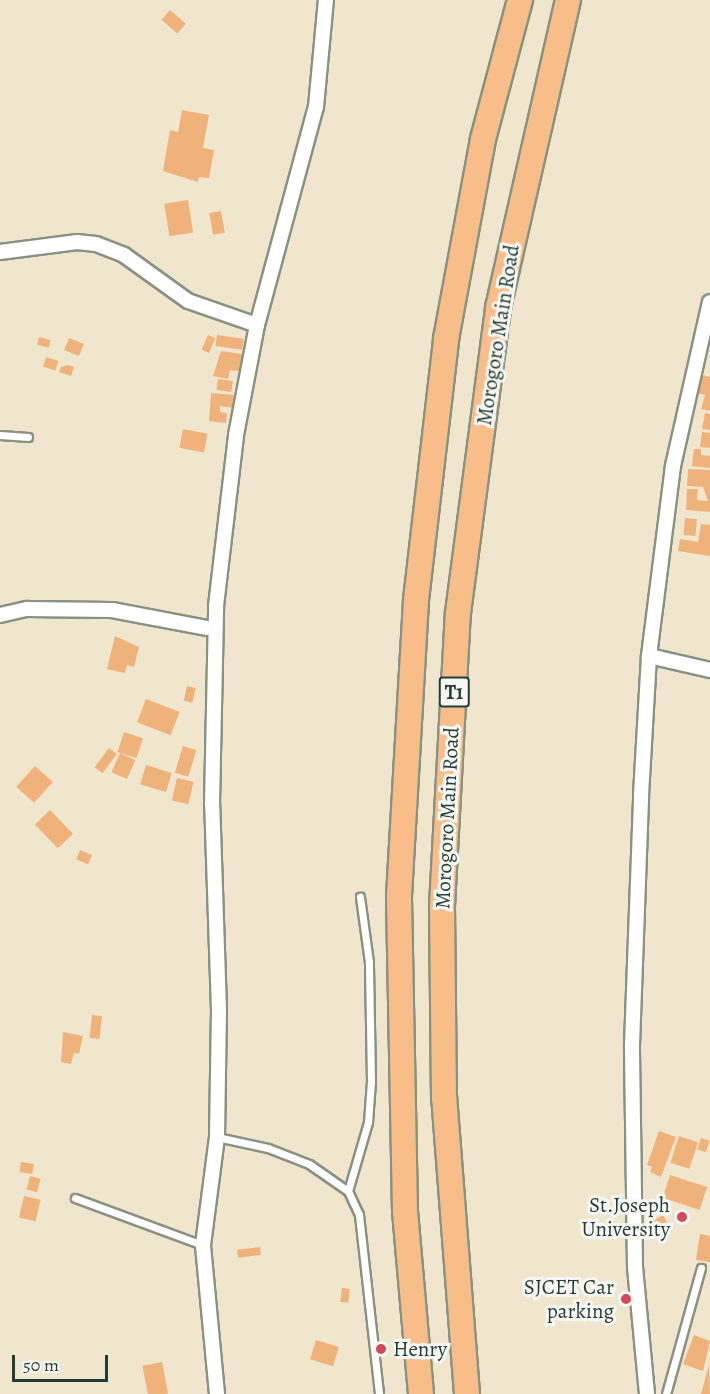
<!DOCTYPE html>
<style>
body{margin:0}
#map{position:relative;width:710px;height:1394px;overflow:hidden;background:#f0e6ce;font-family:Alegreya,serif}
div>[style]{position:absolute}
.building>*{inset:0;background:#f0b27b;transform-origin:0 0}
.roads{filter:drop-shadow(2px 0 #889281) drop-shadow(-2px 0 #889281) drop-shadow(0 2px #889281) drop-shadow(0 -2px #889281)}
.lane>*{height:7px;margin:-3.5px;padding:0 3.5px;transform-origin:3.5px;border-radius:3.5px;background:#fff}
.street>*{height:14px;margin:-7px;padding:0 7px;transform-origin:7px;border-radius:7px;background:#fff}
.highway>*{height:24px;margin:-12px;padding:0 12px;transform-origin:12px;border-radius:12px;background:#f8bd89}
.dots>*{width:16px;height:16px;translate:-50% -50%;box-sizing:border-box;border:3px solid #f6f6f2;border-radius:50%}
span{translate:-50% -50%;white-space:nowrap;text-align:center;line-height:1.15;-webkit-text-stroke:6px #f6f6f2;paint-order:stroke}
.shield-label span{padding:2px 4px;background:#f6f6f2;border:2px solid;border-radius:4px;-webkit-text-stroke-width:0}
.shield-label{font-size:20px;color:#1f3d34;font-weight:700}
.street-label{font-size:21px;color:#1f3d34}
.poi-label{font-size:21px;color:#1f3d34}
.right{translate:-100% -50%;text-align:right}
.left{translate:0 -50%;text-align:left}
.scale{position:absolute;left:12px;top:1355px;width:96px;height:27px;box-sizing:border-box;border:3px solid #1f3d34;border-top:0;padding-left:8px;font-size:18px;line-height:21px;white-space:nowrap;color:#1f3d34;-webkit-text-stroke:4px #f6f6f2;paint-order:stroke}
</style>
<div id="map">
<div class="building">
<i style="left:170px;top:10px;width:21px;height:13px;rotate:41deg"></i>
<i style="clip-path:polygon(182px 110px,209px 115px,203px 148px,214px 150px,209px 178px,199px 177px,198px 182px,163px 171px,170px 130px,178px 132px)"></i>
<i style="left:188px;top:200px;width:33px;height:24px;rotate:81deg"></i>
<i style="left:221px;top:211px;width:22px;height:12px;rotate:80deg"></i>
<i style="left:208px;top:335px;width:8px;height:16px;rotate:23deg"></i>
<i style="left:217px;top:335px;width:27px;height:11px;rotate:8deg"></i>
<i style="left:39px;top:337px;width:12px;height:8px;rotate:14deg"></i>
<i style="left:69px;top:338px;width:16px;height:13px;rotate:22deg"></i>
<i style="clip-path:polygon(221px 351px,248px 355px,245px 372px,230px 370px,228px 379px,213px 376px)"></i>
<i style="left:46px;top:357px;width:13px;height:10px;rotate:18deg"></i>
<i style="clip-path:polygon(68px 365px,74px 367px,71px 376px,59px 372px,61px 367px)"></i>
<i style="clip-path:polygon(702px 375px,710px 377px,710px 411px,701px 409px,705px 395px,698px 393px)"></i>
<i style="left:218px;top:379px;width:15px;height:11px;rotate:8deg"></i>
<i style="clip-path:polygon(211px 393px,235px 395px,234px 408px,220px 406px,220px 412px,227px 413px,226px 423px,209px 421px)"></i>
<i style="clip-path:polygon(705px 413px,710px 414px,710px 430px,702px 429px)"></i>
<i style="left:183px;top:429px;width:25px;height:19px;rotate:11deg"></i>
<i style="clip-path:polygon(702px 432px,710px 433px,710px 448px,700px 447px)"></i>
<i style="clip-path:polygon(694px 449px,701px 449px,701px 455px,710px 456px,710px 468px,692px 466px)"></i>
<i style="clip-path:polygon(688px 469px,710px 470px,710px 512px,686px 510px,687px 489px,698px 489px,697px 500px,708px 501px,703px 487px,687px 486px)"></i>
<i style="left:685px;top:518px;width:12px;height:17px;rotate:5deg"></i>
<i style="clip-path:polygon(701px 524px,710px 525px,710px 556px,678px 551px,680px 539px,698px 542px)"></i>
<i style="clip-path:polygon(115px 636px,139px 647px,134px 667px,127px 665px,125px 673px,107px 669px)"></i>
<i style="left:187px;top:686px;width:9px;height:15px;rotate:13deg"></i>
<i style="left:146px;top:699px;width:36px;height:25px;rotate:21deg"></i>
<i style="left:124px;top:732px;width:20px;height:21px;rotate:18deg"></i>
<i style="left:183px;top:746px;width:14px;height:28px;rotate:17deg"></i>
<i style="left:109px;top:748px;width:10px;height:24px;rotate:37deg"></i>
<i style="left:120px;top:753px;width:17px;height:21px;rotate:24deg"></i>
<i style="left:146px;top:765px;width:27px;height:20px;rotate:17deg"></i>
<i style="left:35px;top:766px;width:24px;height:28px;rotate:42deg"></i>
<i style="left:177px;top:778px;width:17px;height:23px;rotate:13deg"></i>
<i style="left:50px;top:810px;width:33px;height:21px;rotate:46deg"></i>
<i style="left:80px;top:850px;width:13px;height:10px;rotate:23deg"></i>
<i style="left:92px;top:1015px;width:10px;height:23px;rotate:6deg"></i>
<i style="clip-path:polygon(63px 1032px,83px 1036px,79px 1054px,74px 1053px,71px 1064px,61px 1062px)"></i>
<i style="clip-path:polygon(659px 1131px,676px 1137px,661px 1177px,650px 1172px,652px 1167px,647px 1165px)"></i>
<i style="left:679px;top:1136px;width:20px;height:28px;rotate:18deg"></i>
<i style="left:701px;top:1138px;width:9px;height:12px;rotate:18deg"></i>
<i style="left:21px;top:1162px;width:13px;height:10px;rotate:9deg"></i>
<i style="left:670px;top:1175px;width:39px;height:24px;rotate:18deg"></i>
<i style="left:30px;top:1176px;width:11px;height:14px;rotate:15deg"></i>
<i style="left:24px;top:1196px;width:17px;height:22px;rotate:13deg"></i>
<i style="left:663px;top:1215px;width:18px;height:11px;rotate:61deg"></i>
<i style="clip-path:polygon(700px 1234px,710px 1236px,710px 1262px,696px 1260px)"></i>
<i style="left:260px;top:1247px;width:8px;height:23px;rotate:83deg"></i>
<i style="left:342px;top:1288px;width:8px;height:14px;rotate:7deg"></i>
<i style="clip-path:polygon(694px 1335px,710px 1341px,703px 1371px,683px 1364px)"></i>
<i style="left:316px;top:1340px;width:24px;height:20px;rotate:17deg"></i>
<i style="left:162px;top:1362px;width:32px;height:20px;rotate:79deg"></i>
<i style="clip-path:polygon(709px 1365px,710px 1394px,701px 1394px)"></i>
</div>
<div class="roads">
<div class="lane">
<i style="left:0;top:435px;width:28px;rotate:4deg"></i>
<i style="left:217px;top:1137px;width:52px;rotate:12.2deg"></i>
<i style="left:268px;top:1148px;width:44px;rotate:21.3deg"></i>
<i style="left:309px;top:1164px;width:47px;rotate:34.7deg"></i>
<i style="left:348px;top:1191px;width:26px;rotate:65deg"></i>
<i style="left:359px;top:1215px;width:180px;rotate:83.6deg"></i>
<i style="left:348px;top:1191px;width:72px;rotate:-73.8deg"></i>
<i style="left:368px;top:1122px;width:41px;rotate:-85.8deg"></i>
<i style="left:371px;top:1081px;width:119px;rotate:-91deg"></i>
<i style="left:369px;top:962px;width:66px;rotate:-97.9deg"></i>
<i style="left:75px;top:1198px;width:136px;rotate:20.2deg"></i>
<i style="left:666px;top:1394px;width:131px;rotate:-74.5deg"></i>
</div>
<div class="street">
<i style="left:0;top:252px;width:78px;rotate:-7.4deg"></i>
<i style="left:77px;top:242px;width:19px;rotate:6deg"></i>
<i style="left:96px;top:244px;width:30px;rotate:21deg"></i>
<i style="left:124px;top:255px;width:79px;rotate:35.7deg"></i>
<i style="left:188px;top:301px;width:73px;rotate:19.2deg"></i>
<i style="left:0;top:615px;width:28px;rotate:-13deg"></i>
<i style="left:27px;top:609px;width:85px;rotate:0.7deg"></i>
<i style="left:112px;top:610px;width:96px;rotate:10.8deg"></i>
<i style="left:649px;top:656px;width:63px;rotate:12.9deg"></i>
<i style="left:217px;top:1394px;width:150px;rotate:-95.4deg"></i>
<i style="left:203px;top:1245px;width:109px;rotate:-82.6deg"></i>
<i style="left:217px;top:1137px;width:127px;rotate:-89.1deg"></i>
<i style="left:219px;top:1010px;width:206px;rotate:-91.9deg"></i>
<i style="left:212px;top:804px;width:198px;rotate:-88.8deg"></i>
<i style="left:216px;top:606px;width:172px;rotate:-83.3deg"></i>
<i style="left:236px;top:435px;width:112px;rotate:-79.2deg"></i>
<i style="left:257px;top:325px;width:226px;rotate:-74.9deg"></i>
<i style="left:316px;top:107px;width:107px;rotate:-84.7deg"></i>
<i style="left:647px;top:1394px;width:129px;rotate:-95.4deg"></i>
<i style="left:635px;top:1266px;width:221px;rotate:-90.8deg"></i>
<i style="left:632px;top:1045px;width:250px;rotate:-87.9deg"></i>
<i style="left:641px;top:795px;width:139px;rotate:-86.7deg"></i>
<i style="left:649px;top:656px;width:192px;rotate:-82.8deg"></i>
<i style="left:673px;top:466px;width:168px;rotate:-77.3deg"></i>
</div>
<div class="highway">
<i style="left:421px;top:1394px;width:184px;rotate:-95deg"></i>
<i style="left:405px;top:1211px;width:315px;rotate:-91.1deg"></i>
<i style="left:399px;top:896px;width:296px;rotate:-86.7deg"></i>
<i style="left:416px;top:600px;width:263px;rotate:-83.4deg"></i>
<i style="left:446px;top:339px;width:203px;rotate:-79.5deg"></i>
<i style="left:483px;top:139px;width:144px;rotate:-75.1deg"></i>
<i style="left:467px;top:1394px;width:297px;rotate:-94.4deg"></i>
<i style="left:444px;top:1098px;width:192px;rotate:-90.6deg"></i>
<i style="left:442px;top:906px;width:293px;rotate:-86.9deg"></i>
<i style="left:458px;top:613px;width:308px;rotate:-82.5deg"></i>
<i style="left:498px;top:308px;width:316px;rotate:-77.2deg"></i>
</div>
</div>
<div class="dots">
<i style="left:682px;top:1217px;background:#d1495b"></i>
<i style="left:626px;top:1299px;background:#d1495b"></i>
<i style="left:381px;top:1349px;background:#d1495b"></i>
</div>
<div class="shield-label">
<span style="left:454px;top:692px">T1</span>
</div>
<div class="street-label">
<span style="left:498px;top:335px;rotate:-81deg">Morogoro Main Road</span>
<span style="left:447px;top:818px;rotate:-87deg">Morogoro Main Road</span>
</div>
<div class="poi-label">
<span class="right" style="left:670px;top:1217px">St.Joseph<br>University</span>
<span class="right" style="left:614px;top:1299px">SJCET Car<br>parking</span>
<span class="left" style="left:393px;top:1349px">Henry</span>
</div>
<div class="scale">50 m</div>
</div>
